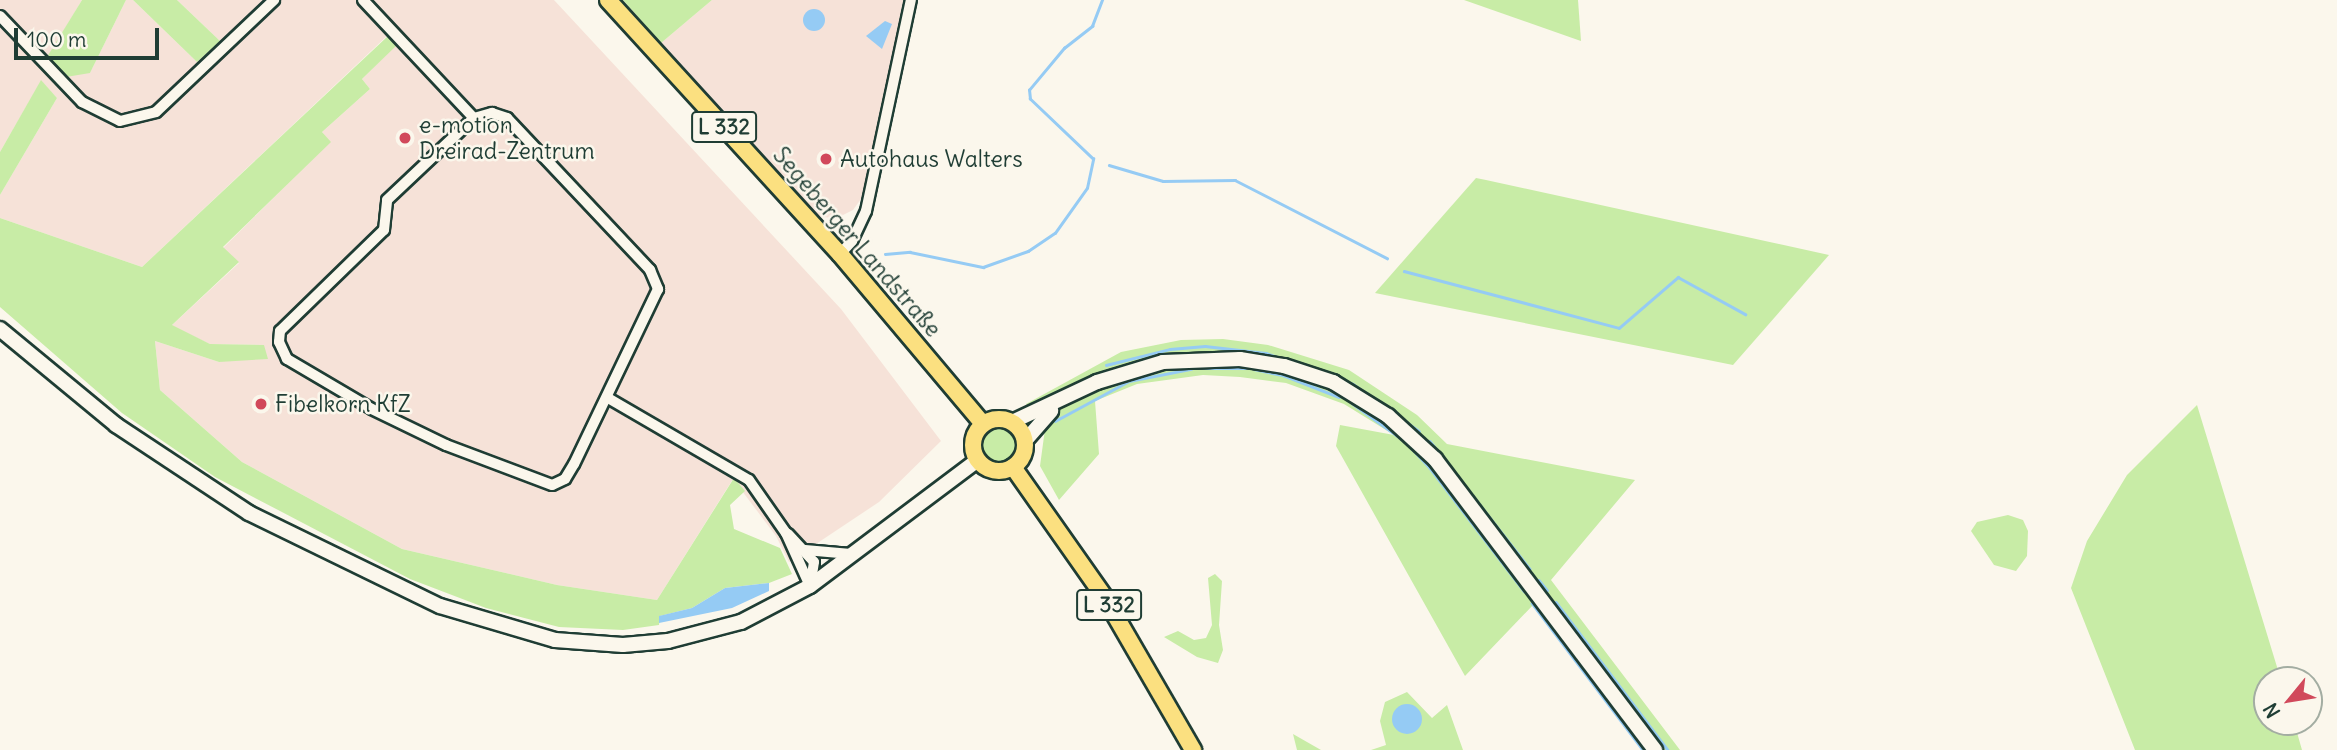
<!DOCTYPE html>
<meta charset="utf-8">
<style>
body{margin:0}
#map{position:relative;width:2337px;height:750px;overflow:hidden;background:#fbf7ec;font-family:Delius,sans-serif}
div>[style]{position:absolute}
.built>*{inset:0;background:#f6e2d8}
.green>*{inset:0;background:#c8eca6}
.round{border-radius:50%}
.water>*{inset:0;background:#95cbf4}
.stream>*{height:2.5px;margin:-1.25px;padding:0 1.25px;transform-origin:1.25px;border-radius:1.25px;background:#95cbf4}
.roads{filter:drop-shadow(2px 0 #1f3d34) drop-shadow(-2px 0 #1f3d34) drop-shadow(0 2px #1f3d34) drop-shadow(0 -2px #1f3d34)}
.street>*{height:10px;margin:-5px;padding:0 5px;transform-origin:5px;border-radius:5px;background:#fbf7ec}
.secondary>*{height:14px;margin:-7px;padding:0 7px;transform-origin:7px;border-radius:7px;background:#fbf7ec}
.primary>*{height:16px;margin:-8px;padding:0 8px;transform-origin:8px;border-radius:8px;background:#fbe080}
.primary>.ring{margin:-8px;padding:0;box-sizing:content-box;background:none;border:16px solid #fbe080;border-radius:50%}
.dots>*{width:19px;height:19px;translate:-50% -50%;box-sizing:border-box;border:4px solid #fbf7ec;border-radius:50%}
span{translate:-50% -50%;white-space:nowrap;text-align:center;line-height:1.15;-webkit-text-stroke:5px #fbf7ec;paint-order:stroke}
.shield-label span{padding:2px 5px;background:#fbf7ec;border:2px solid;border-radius:5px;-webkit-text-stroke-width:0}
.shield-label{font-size:21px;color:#1f3d34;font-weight:700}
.poi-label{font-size:23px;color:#1f3d34}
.left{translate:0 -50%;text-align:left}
.street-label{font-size:23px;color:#1f3d34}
.north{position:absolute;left:2253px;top:666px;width:70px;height:70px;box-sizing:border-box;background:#fbf7ec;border:2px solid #a3ada2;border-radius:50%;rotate:240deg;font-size:19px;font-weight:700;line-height:28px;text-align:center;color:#1f3d34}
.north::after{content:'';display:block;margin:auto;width:24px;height:32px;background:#d1495b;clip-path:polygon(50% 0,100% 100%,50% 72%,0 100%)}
.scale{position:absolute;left:14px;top:28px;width:145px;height:32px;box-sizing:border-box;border:4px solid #1f3d34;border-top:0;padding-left:9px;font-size:21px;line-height:24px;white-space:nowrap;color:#1f3d34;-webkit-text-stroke:5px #fbf7ec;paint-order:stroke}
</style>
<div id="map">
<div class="built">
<i style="clip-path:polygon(0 0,82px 0,48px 57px,90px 73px,126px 0,133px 0,197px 62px,220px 41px,177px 0,554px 0,841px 309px,941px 441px,879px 502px,789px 562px,776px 536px,733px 479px,657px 600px,557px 585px,402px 549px,242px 462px,160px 390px,155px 341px,219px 362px,264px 345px,210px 344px,171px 326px,239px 263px,223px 248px,330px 142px,322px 132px,370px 89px,362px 79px,397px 44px,387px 36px,142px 267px,0 218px,0 195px,57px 98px,41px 81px,0 152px)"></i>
<i style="clip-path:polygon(712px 0,909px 0,866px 192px,853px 210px,837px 218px,820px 217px,661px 43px)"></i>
</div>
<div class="green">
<i style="clip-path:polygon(82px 0,126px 0,90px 73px,66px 77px,47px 57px)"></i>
<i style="clip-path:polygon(133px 0,177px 0,220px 41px,197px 62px)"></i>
<i style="clip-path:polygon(623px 0,712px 0,661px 43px)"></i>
<i style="clip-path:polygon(1464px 0,1578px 0,1581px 41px,1578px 40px)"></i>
<i style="clip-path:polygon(388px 36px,397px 45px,362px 79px,370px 89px,322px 132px,331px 142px,223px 247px,239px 262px,172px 325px,210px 344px,264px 345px,268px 359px,219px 362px,155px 341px,160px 390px,242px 462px,402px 549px,557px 585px,657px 600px,734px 478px,745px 491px,730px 505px,734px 529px,780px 548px,792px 574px,769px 583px,725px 588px,692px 608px,660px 616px,659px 625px,623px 630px,559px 627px,486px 608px,410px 579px,215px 477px,122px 413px,0 307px,0 218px,142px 267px)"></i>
<i style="clip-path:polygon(41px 80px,57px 98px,0 195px,0 152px)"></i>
<i style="clip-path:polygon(1476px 178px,1486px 180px,1829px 255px,1733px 365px,1375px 293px)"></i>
<i style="clip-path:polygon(1223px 339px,1268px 345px,1349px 370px,1417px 415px,1447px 444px,1635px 480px,1551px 580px,1680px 750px,1643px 750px,1533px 605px,1465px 676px,1336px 446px,1340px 425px,1394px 435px,1344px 404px,1286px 383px,1240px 377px,1203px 375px,1137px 384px,1095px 401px,1099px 454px,1059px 500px,1040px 466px,1045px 429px,1026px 404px,1121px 352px,1181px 340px)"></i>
<i style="clip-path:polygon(2197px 405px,2281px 680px,2267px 680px,2267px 722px,2294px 722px,2302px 750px,2135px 750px,2071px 588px,2087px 541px,2127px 475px)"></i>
<i class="round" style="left:980px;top:426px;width:38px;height:38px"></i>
<i style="clip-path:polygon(2008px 515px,2023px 520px,2028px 531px,2027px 556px,2016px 571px,1994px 565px,1971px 531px,1977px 522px)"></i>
<i style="clip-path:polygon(1215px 574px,1222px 581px,1219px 625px,1223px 650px,1218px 663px,1197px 657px,1164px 637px,1178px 631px,1194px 640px,1206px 638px,1212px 625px,1208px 578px)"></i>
<i style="clip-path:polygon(1407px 692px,1432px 718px,1447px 705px,1463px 750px,1371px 750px,1386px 745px,1380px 721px,1385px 702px)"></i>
<i style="clip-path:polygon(1293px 734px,1321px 750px,1297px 750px)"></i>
</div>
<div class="water">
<i class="round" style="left:803px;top:9px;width:22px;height:22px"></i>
<i style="clip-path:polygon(885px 21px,892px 24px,882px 49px,866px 36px)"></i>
<i style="clip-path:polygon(769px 583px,769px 591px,732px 608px,659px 623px,659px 616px,692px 608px,725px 588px)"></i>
<i class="round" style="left:1392px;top:704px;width:30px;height:30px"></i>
</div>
<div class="stream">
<i style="left:1109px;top:165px;width:56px;rotate:16.5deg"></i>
<i style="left:1163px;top:181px;width:72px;rotate:-0.8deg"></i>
<i style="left:1235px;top:180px;width:171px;rotate:27.2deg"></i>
<i style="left:885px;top:254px;width:25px;rotate:-5deg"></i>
<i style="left:910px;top:252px;width:75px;rotate:11.6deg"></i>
<i style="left:983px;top:267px;width:48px;rotate:-19.6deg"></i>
<i style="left:1028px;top:251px;width:32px;rotate:-34deg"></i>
<i style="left:1055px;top:233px;width:55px;rotate:-54.6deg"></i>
<i style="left:1087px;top:188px;width:30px;rotate:-78deg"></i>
<i style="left:1093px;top:159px;width:87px;rotate:-136.4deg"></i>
<i style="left:1030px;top:99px;width:9px;rotate:-96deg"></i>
<i style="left:1029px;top:90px;width:55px;rotate:-50.2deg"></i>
<i style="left:1064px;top:48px;width:36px;rotate:-38deg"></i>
<i style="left:1092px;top:26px;width:28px;rotate:-69deg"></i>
<i style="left:1404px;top:271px;width:222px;rotate:14.8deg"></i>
<i style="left:1619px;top:328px;width:78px;rotate:-40.8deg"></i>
<i style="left:1678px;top:277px;width:77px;rotate:28.9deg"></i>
<i style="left:1106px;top:365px;width:66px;rotate:-14deg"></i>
<i style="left:1170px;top:349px;width:35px;rotate:-5deg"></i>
<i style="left:1205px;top:346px;width:61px;rotate:6.5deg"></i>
<i style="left:1266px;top:353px;width:92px;rotate:19.6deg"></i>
<i style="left:1353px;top:384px;width:81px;rotate:35.5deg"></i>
<i style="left:1352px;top:403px;width:67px;rotate:35.8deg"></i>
<i style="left:1406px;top:442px;width:35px;rotate:47deg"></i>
<i style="left:1430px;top:468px;width:155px;rotate:52.6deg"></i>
<i style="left:1055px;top:421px;width:84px;rotate:-28.4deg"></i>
<i style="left:1129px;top:381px;width:63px;rotate:-11deg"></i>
<i style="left:1191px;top:369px;width:63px"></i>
<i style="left:1254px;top:369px;width:30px;rotate:12deg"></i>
<i style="left:1283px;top:375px;width:60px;rotate:21.4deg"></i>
<i style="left:1430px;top:441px;width:162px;rotate:52deg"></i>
<i style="left:1539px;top:580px;width:13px;rotate:51deg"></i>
<i style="left:1556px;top:602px;width:186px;rotate:52.9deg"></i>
<i style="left:1532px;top:603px;width:184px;rotate:52.9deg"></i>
</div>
<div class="roads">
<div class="street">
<i style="left:363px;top:0;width:162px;rotate:46.8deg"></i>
<i style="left:0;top:16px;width:119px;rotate:46.4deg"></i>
<i style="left:82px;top:102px;width:42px;rotate:26.6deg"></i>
<i style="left:120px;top:121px;width:37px;rotate:-14deg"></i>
<i style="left:156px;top:112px;width:163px;rotate:-43.5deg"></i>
<i style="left:492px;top:113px;width:16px;rotate:18deg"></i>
<i style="left:507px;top:118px;width:209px;rotate:46.7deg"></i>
<i style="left:650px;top:270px;width:21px;rotate:67deg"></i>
<i style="left:658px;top:289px;width:194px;rotate:115.6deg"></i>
<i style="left:574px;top:464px;width:17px;rotate:121deg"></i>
<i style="left:565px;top:479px;width:14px;rotate:155deg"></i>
<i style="left:552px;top:485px;width:113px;rotate:-159.3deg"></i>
<i style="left:446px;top:445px;width:82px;rotate:-154.1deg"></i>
<i style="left:372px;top:409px;width:99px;rotate:-149.5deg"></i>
<i style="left:287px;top:359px;width:19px;rotate:-115deg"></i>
<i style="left:279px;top:342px;width:11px;rotate:-85deg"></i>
<i style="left:280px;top:331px;width:145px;rotate:-44.2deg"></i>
<i style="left:384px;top:230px;width:30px;rotate:-84deg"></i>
<i style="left:387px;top:200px;width:120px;rotate:-43.3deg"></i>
<i style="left:474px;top:118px;width:19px;rotate:-16deg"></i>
<i style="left:840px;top:254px;width:18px;rotate:-47deg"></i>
<i style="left:852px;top:241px;width:33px;rotate:-65deg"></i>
<i style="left:866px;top:211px;width:216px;rotate:-78deg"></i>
<i style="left:608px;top:398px;width:163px;rotate:30.2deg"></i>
<i style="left:749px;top:480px;width:65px;rotate:55.1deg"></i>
<i style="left:786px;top:533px;width:58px;rotate:65.6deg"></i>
<i style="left:788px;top:534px;width:38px;rotate:47deg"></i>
<i style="left:814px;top:562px;width:24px;rotate:99deg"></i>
<i style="left:805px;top:550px;width:46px;rotate:5deg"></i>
</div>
<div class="secondary">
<i style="left:0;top:329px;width:151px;rotate:39.6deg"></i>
<i style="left:116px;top:425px;width:159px;rotate:33.5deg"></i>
<i style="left:249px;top:513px;width:212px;rotate:26deg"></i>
<i style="left:440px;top:606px;width:120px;rotate:16.5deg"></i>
<i style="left:555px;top:640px;width:68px;rotate:4.2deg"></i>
<i style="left:623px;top:645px;width:45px;rotate:-5.1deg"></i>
<i style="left:668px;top:641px;width:75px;rotate:-14.6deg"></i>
<i style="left:741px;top:622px;width:78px;rotate:-27.6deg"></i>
<i style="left:810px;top:586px;width:210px;rotate:-36.9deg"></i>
<i style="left:1012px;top:422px;width:94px;rotate:-25.2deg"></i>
<i style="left:1097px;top:382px;width:69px;rotate:-16.9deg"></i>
<i style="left:1163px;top:362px;width:77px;rotate:-2.2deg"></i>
<i style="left:1240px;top:359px;width:45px;rotate:9deg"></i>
<i style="left:1284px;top:366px;width:52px;rotate:18.1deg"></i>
<i style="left:1333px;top:382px;width:65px;rotate:31.7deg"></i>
<i style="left:1388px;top:416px;width:64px;rotate:42.5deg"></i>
<i style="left:1435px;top:459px;width:365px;rotate:52.9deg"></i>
<i style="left:1025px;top:441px;width:40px;rotate:-49deg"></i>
</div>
<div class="primary">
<i style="left:608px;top:0;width:344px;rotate:47.6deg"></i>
<i style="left:840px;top:254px;width:222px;rotate:49.9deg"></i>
<i class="ring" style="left:973px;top:419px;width:36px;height:36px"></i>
<i style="left:1013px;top:467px;width:160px;rotate:54.9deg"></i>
<i style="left:1105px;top:598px;width:176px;rotate:59.9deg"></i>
</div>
</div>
<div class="dots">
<i style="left:405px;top:138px;background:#d1495b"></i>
<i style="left:826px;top:159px;background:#d1495b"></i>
<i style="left:261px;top:404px;background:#d1495b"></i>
</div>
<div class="shield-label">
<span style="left:724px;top:127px">L 332</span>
<span style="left:1109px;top:605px">L 332</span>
</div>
<div class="poi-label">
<span class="left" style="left:419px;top:138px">e-motion<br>Dreirad-Zentrum</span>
<span class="left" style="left:840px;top:159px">Autohaus Walters</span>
<span class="left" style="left:275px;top:404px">Fibelkorn KfZ</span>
</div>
<div class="street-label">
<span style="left:857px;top:242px;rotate:49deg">Segeberger Landstraße</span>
</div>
<div class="north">N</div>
<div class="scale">100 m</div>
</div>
